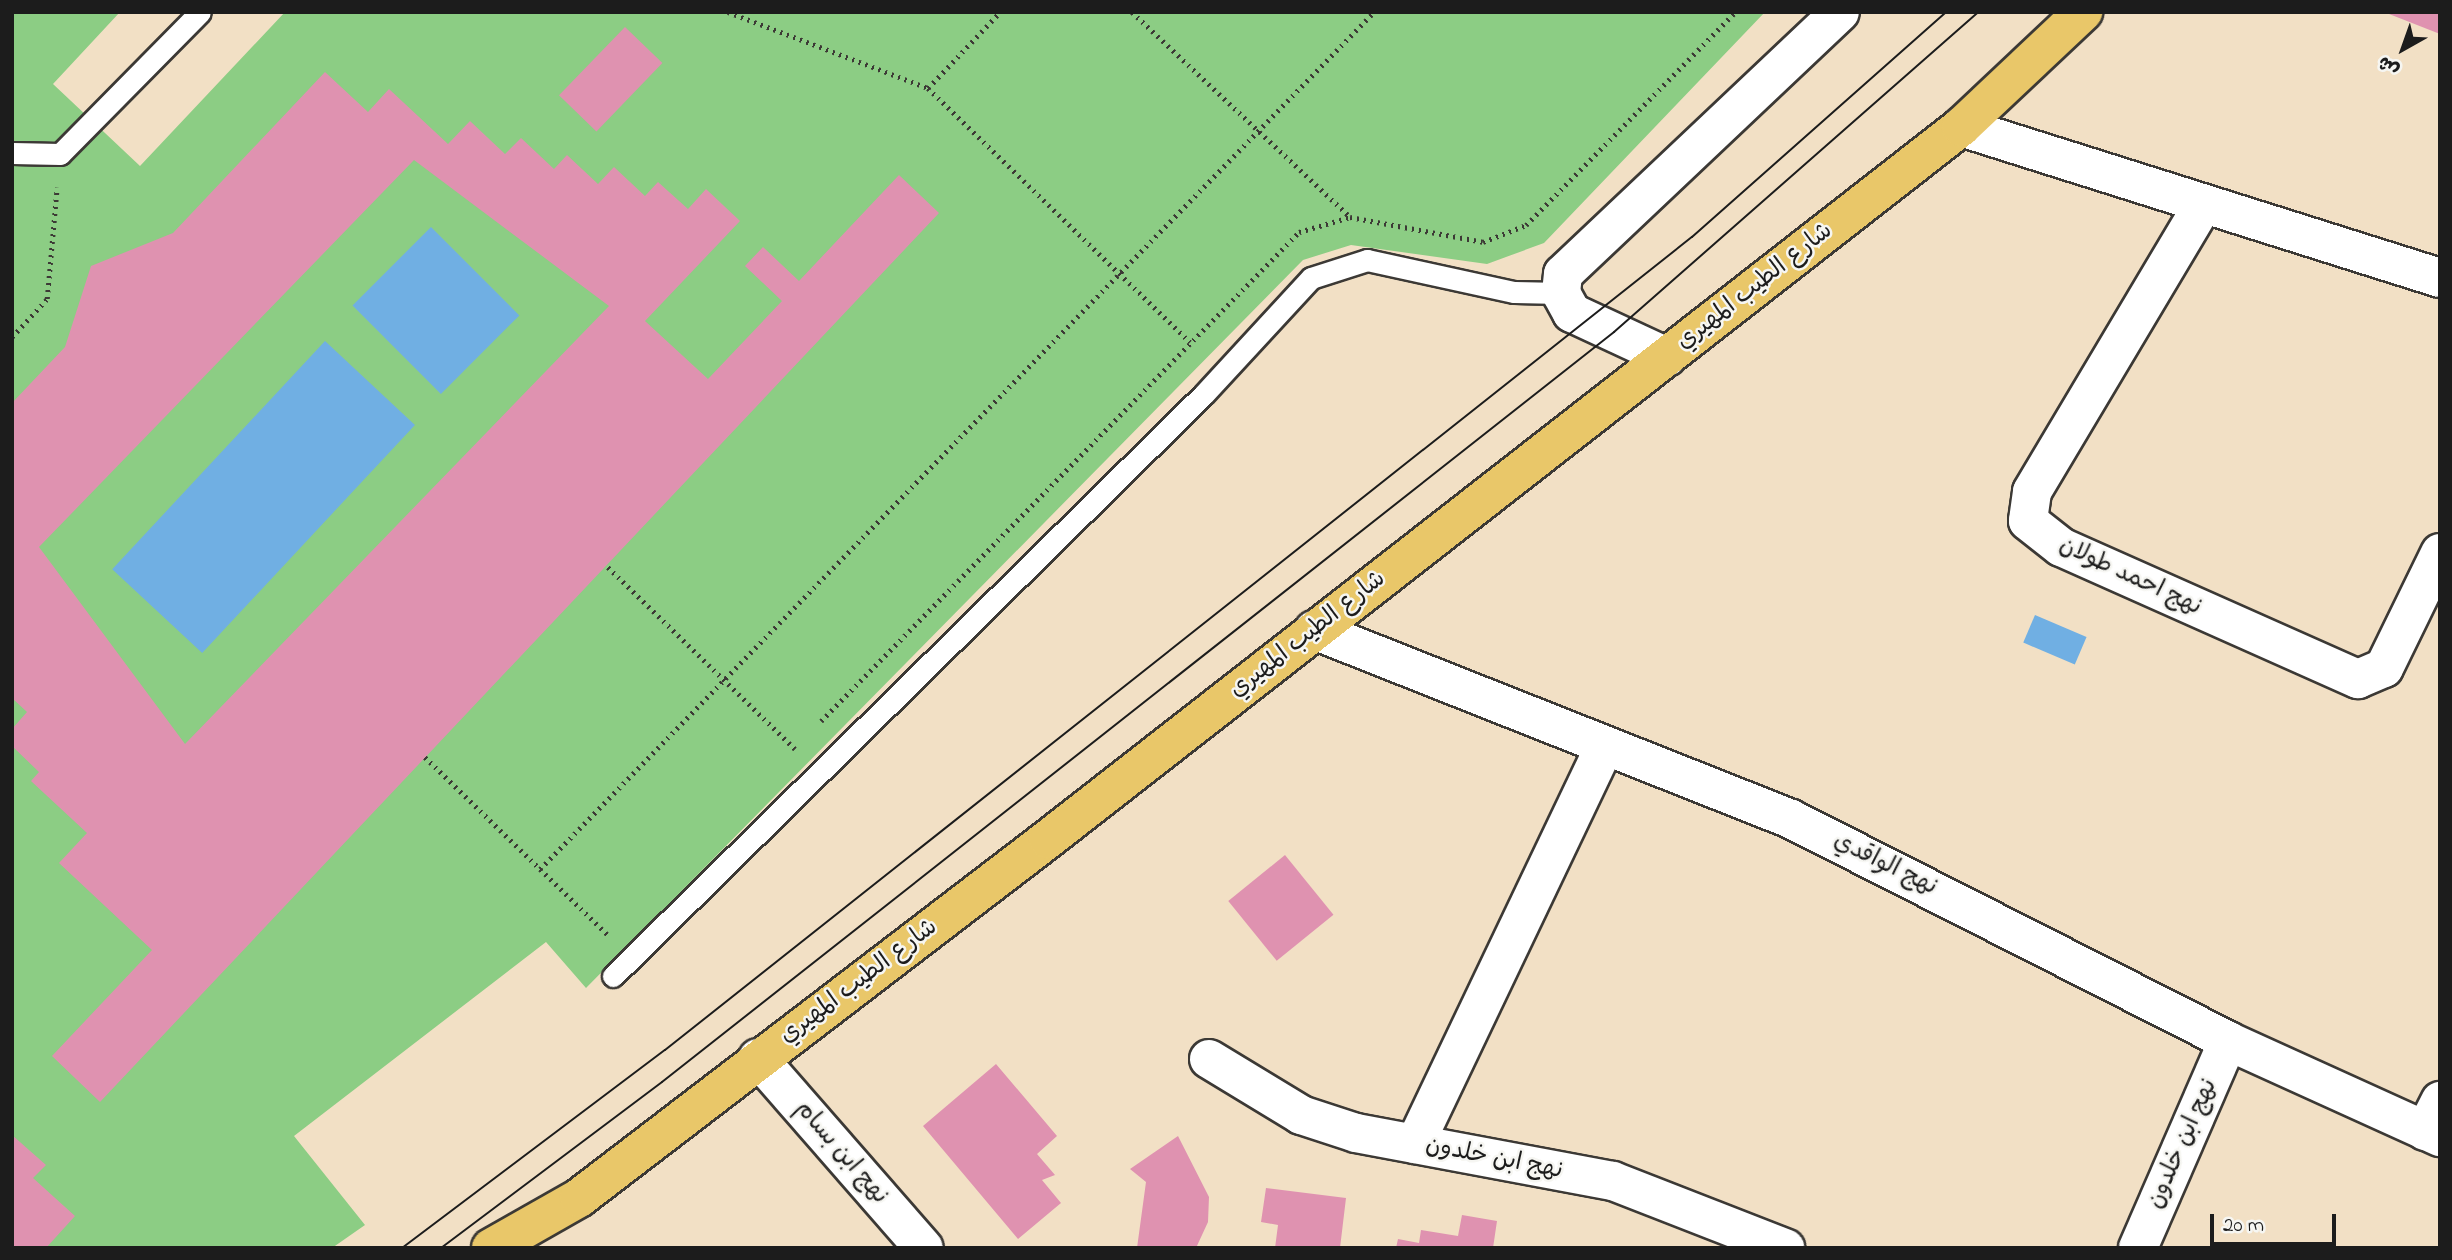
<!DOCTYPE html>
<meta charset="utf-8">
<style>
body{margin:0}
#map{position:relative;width:2452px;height:1260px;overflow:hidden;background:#f2e0c5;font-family:"Indie Flower","Playpen Sans Arabic",sans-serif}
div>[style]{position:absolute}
.green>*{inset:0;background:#8ccd84}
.water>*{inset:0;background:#70afe3;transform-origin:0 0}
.building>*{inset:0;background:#df92b0;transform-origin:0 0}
.path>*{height:4.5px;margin-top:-2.25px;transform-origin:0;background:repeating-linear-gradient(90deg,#3c3935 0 2px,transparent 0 7px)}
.roads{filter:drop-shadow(2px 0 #3c3935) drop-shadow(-2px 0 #3c3935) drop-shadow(0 2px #3c3935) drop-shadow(0 -2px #3c3935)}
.service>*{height:21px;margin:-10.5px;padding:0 10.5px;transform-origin:10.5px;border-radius:10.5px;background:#fff}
.minor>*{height:38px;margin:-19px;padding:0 19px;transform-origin:19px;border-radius:19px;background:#fff}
.tertiary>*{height:38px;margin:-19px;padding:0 19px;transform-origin:19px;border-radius:19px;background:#fff}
.primary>*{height:38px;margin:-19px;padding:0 19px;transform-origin:19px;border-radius:19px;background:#e9c769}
.tram>*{height:2px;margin:-1px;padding:0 1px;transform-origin:1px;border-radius:1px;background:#1c1c1c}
span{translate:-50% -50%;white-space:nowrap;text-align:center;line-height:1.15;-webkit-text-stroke:5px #f6f6f2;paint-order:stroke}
.street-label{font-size:24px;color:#1c1c1c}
.frame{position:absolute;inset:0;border:14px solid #1c1c1c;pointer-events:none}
.north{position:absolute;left:2368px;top:14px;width:70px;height:70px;-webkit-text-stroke:5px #f6f6f2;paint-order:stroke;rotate:220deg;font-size:19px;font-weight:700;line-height:28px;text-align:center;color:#1c1c1c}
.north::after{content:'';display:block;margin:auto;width:24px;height:32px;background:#1c1c1c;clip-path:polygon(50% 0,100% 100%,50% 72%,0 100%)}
.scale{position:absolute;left:2210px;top:1214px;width:126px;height:32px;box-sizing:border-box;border:4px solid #1c1c1c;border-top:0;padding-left:9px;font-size:21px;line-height:24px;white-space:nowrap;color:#1c1c1c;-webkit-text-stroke:5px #f6f6f2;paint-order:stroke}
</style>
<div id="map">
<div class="green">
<i style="clip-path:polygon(12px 12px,120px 12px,53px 84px,140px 166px,285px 12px,1765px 12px,1544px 243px,1487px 264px,1351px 245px,1303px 260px,586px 988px,546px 942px,294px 1136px,365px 1225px,332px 1248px,12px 1248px)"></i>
</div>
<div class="water">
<i style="left:431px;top:227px;width:125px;height:111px;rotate:45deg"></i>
<i style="left:325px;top:341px;width:123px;height:312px;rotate:43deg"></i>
<i style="left:2035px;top:615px;width:56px;height:30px;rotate:23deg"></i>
</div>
<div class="building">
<i style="clip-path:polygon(2384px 12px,2440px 12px,2440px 34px)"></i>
<i style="left:625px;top:27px;width:52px;height:95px;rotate:44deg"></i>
<i style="clip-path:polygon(evenodd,325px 72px,368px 112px,389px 89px,448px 144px,470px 121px,505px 154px,521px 138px,554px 169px,567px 155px,598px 184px,614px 167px,645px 196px,658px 182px,688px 209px,706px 189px,740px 221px,645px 321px,708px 379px,782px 301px,745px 266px,763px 247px,799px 281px,899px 175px,939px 213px,100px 1102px,52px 1056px,152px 950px,59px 863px,87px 833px,31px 781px,39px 772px,12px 746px,12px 729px,27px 712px,12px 698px,12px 403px,65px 347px,91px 266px,173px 233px,325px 72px,414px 160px,609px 306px,185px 744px,39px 547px,414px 160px)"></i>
<i style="left:1285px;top:855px;width:77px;height:73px;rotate:51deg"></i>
<i style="clip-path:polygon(996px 1064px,1057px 1136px,1037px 1154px,1055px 1175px,1042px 1180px,1061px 1203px,1018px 1239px,923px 1126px)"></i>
<i style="clip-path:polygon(12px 1135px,46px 1165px,33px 1178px,75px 1216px,46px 1248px,12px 1248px)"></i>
<i style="clip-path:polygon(1178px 1136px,1209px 1197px,1208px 1222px,1196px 1248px,1137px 1248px,1146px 1182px,1130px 1169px)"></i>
<i style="clip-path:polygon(1266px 1188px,1346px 1198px,1340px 1248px,1275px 1248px,1278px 1225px,1261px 1222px)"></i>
<i style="clip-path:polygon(1462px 1215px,1497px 1221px,1493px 1248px,1396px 1248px,1398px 1239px,1419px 1243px,1421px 1230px,1458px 1236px)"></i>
</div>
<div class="path">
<i style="left:728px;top:12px;width:214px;rotate:20.8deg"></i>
<i style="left:928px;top:88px;width:365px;rotate:44.1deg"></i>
<i style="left:1132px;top:12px;width:298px;rotate:43.2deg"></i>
<i style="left:928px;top:88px;width:105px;rotate:-46.5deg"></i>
<i style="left:12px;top:337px;width:52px;rotate:-47.4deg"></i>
<i style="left:47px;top:299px;width:112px;rotate:-84.9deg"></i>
<i style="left:608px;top:567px;width:261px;rotate:44.2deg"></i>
<i style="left:821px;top:721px;width:684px;rotate:-45.65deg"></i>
<i style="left:1299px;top:232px;width:53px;rotate:-16.4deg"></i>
<i style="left:1350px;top:217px;width:135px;rotate:10.6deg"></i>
<i style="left:1483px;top:242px;width:46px;rotate:-21.6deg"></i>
<i style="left:1526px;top:225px;width:298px;rotate:-45.5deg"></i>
<i style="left:425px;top:757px;width:258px;rotate:44.2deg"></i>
<i style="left:540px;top:869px;width:1196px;rotate:-45.78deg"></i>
</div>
<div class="roads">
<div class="service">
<i style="left:12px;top:153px;width:48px;rotate:1.2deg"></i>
<i style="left:60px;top:154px;width:199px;rotate:-45.4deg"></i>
<i style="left:613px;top:976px;width:829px;rotate:-44.56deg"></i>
<i style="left:1204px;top:394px;width:158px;rotate:-47.3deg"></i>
<i style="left:1311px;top:278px;width:59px;rotate:-17.8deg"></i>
<i style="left:1367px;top:260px;width:150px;rotate:12.3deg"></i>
<i style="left:1514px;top:292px;width:47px;rotate:1.2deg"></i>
</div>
<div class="minor">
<i style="left:1961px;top:127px;width:502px;rotate:17.5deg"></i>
<i style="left:2201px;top:208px;width:330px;rotate:120.8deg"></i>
<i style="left:2032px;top:492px;width:29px;rotate:98deg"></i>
<i style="left:2028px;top:521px;width:42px;rotate:38.2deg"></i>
<i style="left:2061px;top:547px;width:325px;rotate:24deg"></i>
<i style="left:2358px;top:679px;width:28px;rotate:-23deg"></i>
<i style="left:2384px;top:668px;width:128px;rotate:-64deg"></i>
<i style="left:1667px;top:357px;width:105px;rotate:-155.1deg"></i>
<i style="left:1572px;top:313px;width:23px;rotate:-119deg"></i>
<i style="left:1561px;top:293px;width:19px;rotate:-84deg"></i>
<i style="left:1563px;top:274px;width:381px;rotate:-43.4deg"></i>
<i style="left:1314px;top:630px;width:513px;rotate:21.61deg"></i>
<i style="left:1791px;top:819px;width:490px;rotate:26.9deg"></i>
<i style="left:2228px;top:1041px;width:233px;rotate:24.4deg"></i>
<i style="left:1209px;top:1059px;width:108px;rotate:31.3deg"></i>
<i style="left:1301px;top:1115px;width:58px;rotate:18.1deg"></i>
<i style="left:1356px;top:1133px;width:261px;rotate:10.6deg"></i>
<i style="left:1613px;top:1181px;width:185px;rotate:21.3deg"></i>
<i style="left:2425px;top:1131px;width:34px;rotate:-63deg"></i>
<i style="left:1415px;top:1144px;width:439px;rotate:-64.5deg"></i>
<i style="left:2138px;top:1248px;width:226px;rotate:-66.5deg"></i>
</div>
<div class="tertiary">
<i style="left:758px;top:1058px;width:252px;rotate:48.9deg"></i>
</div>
<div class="primary">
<i style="left:491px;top:1248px;width:101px;rotate:-29.6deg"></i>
<i style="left:579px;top:1198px;width:591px;rotate:-37.43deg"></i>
<i style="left:1048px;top:839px;width:1158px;rotate:-37.95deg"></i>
<i style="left:1961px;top:127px;width:168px;rotate:-43.3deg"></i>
</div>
</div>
<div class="tram">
<i style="left:402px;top:1248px;width:329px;rotate:-37deg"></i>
<i style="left:665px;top:1050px;width:1310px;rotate:-38.37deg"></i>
<i style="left:1692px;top:237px;width:339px;rotate:-41.5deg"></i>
<i style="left:441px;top:1248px;width:276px;rotate:-36.9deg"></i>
<i style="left:662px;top:1082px;width:1212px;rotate:-38.23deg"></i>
<i style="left:1614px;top:332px;width:485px;rotate:-41.3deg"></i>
</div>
<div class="street-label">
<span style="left:1755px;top:287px;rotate:-38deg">شارع الطيب المهيري</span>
<span style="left:2130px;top:577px;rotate:25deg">نهج احمد طولان</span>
<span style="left:1308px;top:635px;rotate:-38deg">شارع الطيب المهيري</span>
<span style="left:1885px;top:865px;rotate:26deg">نهج الواقدي</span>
<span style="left:859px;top:982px;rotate:-37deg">شارع الطيب المهيري</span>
<span style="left:2183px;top:1144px;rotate:-66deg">نهج ابن خلدون</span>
<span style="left:841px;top:1153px;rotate:49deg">نهج ابن بسام</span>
<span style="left:1494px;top:1159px;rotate:11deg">نهج ابن خلدون</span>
</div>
<div class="frame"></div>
<div class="north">ش</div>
<div class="scale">20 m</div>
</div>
